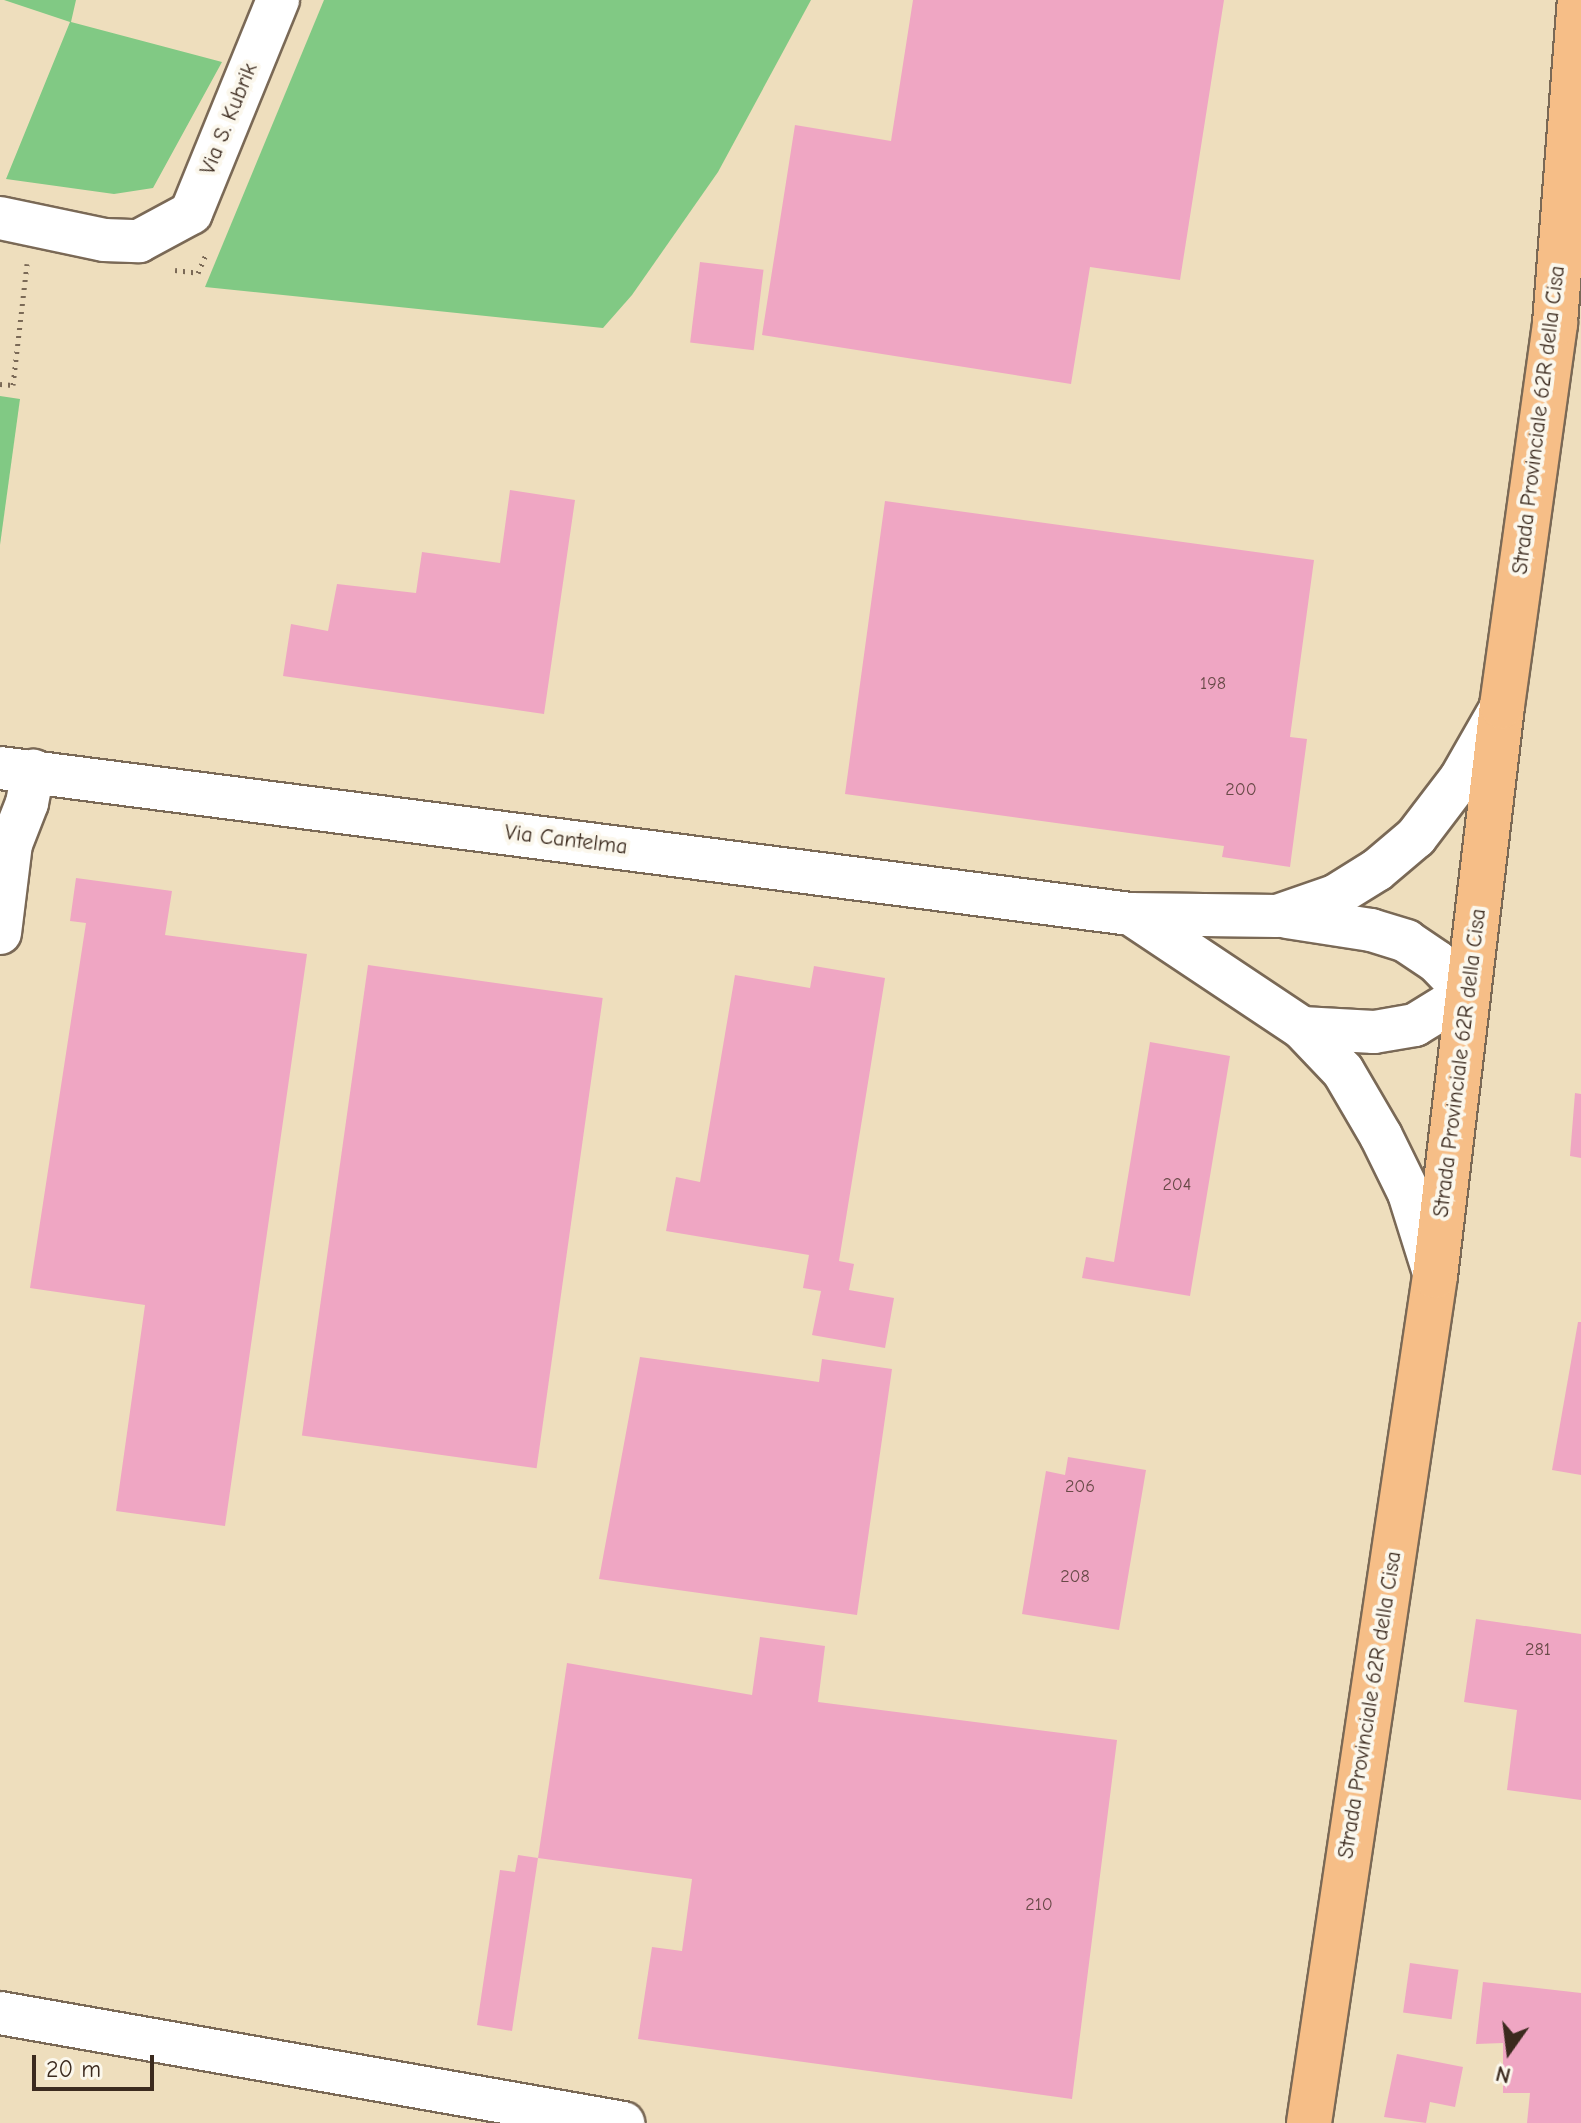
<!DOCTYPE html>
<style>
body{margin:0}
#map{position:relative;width:1581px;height:2123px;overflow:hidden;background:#eedebd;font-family:"Comic Neue",sans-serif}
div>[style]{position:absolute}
.green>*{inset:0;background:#81c984}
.building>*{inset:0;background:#efa6c3;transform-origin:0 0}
.path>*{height:5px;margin-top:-2.5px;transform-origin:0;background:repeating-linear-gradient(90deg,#7a6956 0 2px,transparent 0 8px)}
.roads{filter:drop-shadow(2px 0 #7a6956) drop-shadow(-2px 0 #7a6956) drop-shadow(0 2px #7a6956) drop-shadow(0 -2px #7a6956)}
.minor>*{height:42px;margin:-21px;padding:0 21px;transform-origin:21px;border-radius:21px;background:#fff}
.major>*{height:44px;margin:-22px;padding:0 22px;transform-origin:22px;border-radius:22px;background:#f6be87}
span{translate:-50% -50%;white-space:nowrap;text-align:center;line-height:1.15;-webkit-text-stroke:8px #fbf7ec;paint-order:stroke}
.number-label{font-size:18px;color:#684947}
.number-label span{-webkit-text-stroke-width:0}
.street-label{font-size:22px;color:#3b2a1e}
.north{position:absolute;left:1469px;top:2011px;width:80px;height:80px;-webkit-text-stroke:6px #fbf7ec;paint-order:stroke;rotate:194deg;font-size:22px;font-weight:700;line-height:32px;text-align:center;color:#3b2a1e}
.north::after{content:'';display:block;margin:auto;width:28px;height:36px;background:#3b2a1e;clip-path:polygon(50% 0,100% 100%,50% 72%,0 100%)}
.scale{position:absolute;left:32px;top:2055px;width:122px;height:36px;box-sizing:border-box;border:4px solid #3b2a1e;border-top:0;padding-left:10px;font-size:24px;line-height:28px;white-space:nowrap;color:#3b2a1e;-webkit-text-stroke:6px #fbf7ec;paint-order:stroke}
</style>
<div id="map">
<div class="green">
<i style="clip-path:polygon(4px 0,76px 0,71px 22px,222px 62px,153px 188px,114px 194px,6px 179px,70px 22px)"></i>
<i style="clip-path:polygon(324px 0,811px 0,718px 172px,632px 295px,603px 328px,205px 287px)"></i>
<i style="clip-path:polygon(0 396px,20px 399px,0 545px)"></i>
</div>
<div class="building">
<i style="clip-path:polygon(913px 0,1224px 0,1180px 280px,1090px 267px,1071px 384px,762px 335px,795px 125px,891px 141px)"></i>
<i style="left:700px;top:262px;width:64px;height:81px;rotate:7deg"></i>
<i style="clip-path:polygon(510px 490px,575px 500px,544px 714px,283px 676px,291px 624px,328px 631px,337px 584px,416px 593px,422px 552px,500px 563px)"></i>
<i style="clip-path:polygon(885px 501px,1314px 560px,1290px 737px,1307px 739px,1290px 867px,1222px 857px,1224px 846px,845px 794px)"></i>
<i style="clip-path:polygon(76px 878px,172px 891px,165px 935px,307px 954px,225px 1526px,116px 1511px,145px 1305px,30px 1288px,86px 923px,70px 921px)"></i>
<i style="left:368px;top:965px;width:237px;height:475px;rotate:8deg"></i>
<i style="clip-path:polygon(814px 966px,885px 978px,839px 1261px,854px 1264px,849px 1290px,894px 1298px,885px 1348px,812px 1335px,821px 1291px,803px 1288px,809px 1255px,666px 1231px,676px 1177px,700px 1182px,735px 975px,810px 988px)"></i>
<i style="clip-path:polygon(1150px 1042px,1230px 1056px,1190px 1296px,1082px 1278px,1086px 1257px,1114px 1262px)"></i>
<i style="clip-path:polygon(1575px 1093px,1581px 1094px,1581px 1158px,1570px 1156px)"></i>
<i style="clip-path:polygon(1578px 1322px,1581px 1322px,1581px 1475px,1552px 1470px)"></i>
<i style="clip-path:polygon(640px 1357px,819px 1382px,822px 1359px,892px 1369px,857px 1615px,599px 1579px)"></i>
<i style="clip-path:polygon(1068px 1457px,1146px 1470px,1119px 1630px,1022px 1614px,1046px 1471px,1065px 1475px)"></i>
<i style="clip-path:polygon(1476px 1619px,1581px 1634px,1581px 1800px,1507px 1790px,1517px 1710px,1464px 1702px)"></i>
<i style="clip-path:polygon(760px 1637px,825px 1646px,818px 1702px,1117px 1740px,1072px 2099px,638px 2039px,652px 1947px,682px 1951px,692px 1879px,538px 1858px,567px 1663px,752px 1695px)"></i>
<i style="clip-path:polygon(518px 1855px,538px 1858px,512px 2031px,477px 2025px,500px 1870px,515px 1872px)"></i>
<i style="left:1410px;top:1963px;width:49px;height:50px;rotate:8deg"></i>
<i style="clip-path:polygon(1483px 1982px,1581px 1993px,1581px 2123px,1527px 2123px,1530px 2093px,1503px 2093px,1503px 2043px,1476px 2044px)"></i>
<i style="clip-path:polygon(1397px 2054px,1463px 2067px,1455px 2107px,1430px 2102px,1426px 2123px,1384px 2117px)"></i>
</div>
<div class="path">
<i style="left:175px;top:270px;width:23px;rotate:7deg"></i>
<i style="left:198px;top:273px;width:23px;rotate:-67deg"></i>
<i style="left:0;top:384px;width:13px;rotate:4deg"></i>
<i style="left:13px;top:385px;width:122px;rotate:-83.4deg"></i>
</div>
<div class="roads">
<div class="minor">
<i style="left:0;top:218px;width:106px;rotate:11.9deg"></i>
<i style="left:104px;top:240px;width:35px;rotate:2deg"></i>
<i style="left:139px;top:241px;width:59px;rotate:-28.3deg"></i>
<i style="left:191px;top:213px;width:230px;rotate:-67.8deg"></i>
<i style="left:0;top:768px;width:1140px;rotate:7.36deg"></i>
<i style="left:1131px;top:914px;width:146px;rotate:0.8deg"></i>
<i style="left:1277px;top:916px;width:61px;rotate:-19deg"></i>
<i style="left:1335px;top:896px;width:49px;rotate:-31.8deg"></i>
<i style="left:1377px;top:870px;width:51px;rotate:-40.2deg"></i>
<i style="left:1416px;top:837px;width:74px;rotate:-52.7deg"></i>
<i style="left:1461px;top:778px;width:83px;rotate:-60.3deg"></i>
<i style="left:1131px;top:914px;width:206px;rotate:33.7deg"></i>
<i style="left:1302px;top:1028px;width:59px;rotate:46.4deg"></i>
<i style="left:1343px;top:1071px;width:75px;rotate:59.7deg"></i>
<i style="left:1381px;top:1136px;width:64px;rotate:63.8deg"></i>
<i style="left:1409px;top:1193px;width:87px;rotate:72.6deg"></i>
<i style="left:1287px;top:917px;width:85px;rotate:8.8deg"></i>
<i style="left:1371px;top:930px;width:37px;rotate:17deg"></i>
<i style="left:1406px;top:941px;width:37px;rotate:34deg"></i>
<i style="left:1437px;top:962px;width:43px;rotate:45.9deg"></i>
<i style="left:1467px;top:993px;width:61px;rotate:148.4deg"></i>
<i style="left:1415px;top:1025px;width:42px;rotate:170.3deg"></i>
<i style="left:1374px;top:1032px;width:72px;rotate:-176.8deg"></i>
<i style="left:0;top:933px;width:90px;rotate:-83deg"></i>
<i style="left:11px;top:844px;width:44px;rotate:-68.7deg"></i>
<i style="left:27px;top:803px;width:33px;rotate:-79deg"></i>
<i style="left:0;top:2013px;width:633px;rotate:10.01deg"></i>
</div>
<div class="major">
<i style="left:1309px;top:2123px;width:856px;rotate:-81.54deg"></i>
<i style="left:1435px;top:1276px;width:574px;rotate:-83.3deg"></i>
<i style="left:1502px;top:706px;width:387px;rotate:-82.1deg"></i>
<i style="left:1555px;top:323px;width:324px;rotate:-85.6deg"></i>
</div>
</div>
<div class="number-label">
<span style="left:1213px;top:684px">198</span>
<span style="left:1241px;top:790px">200</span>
<span style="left:1177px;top:1185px">204</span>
<span style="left:1080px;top:1487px">206</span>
<span style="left:1075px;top:1577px">208</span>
<span style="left:1538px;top:1650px">281</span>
<span style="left:1039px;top:1905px">210</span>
</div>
<div class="street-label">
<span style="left:229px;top:119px;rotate:-68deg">Via S. Kubrik</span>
<span style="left:1539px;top:420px;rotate:-83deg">Strada Provinciale 62R della Cisa</span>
<span style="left:566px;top:840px;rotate:7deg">Via Cantelma</span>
<span style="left:1460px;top:1063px;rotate:-83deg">Strada Provinciale 62R della Cisa</span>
<span style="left:1370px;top:1705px;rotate:-81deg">Strada Provinciale 62R della Cisa</span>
</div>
<div class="north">N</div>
<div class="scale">20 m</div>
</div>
